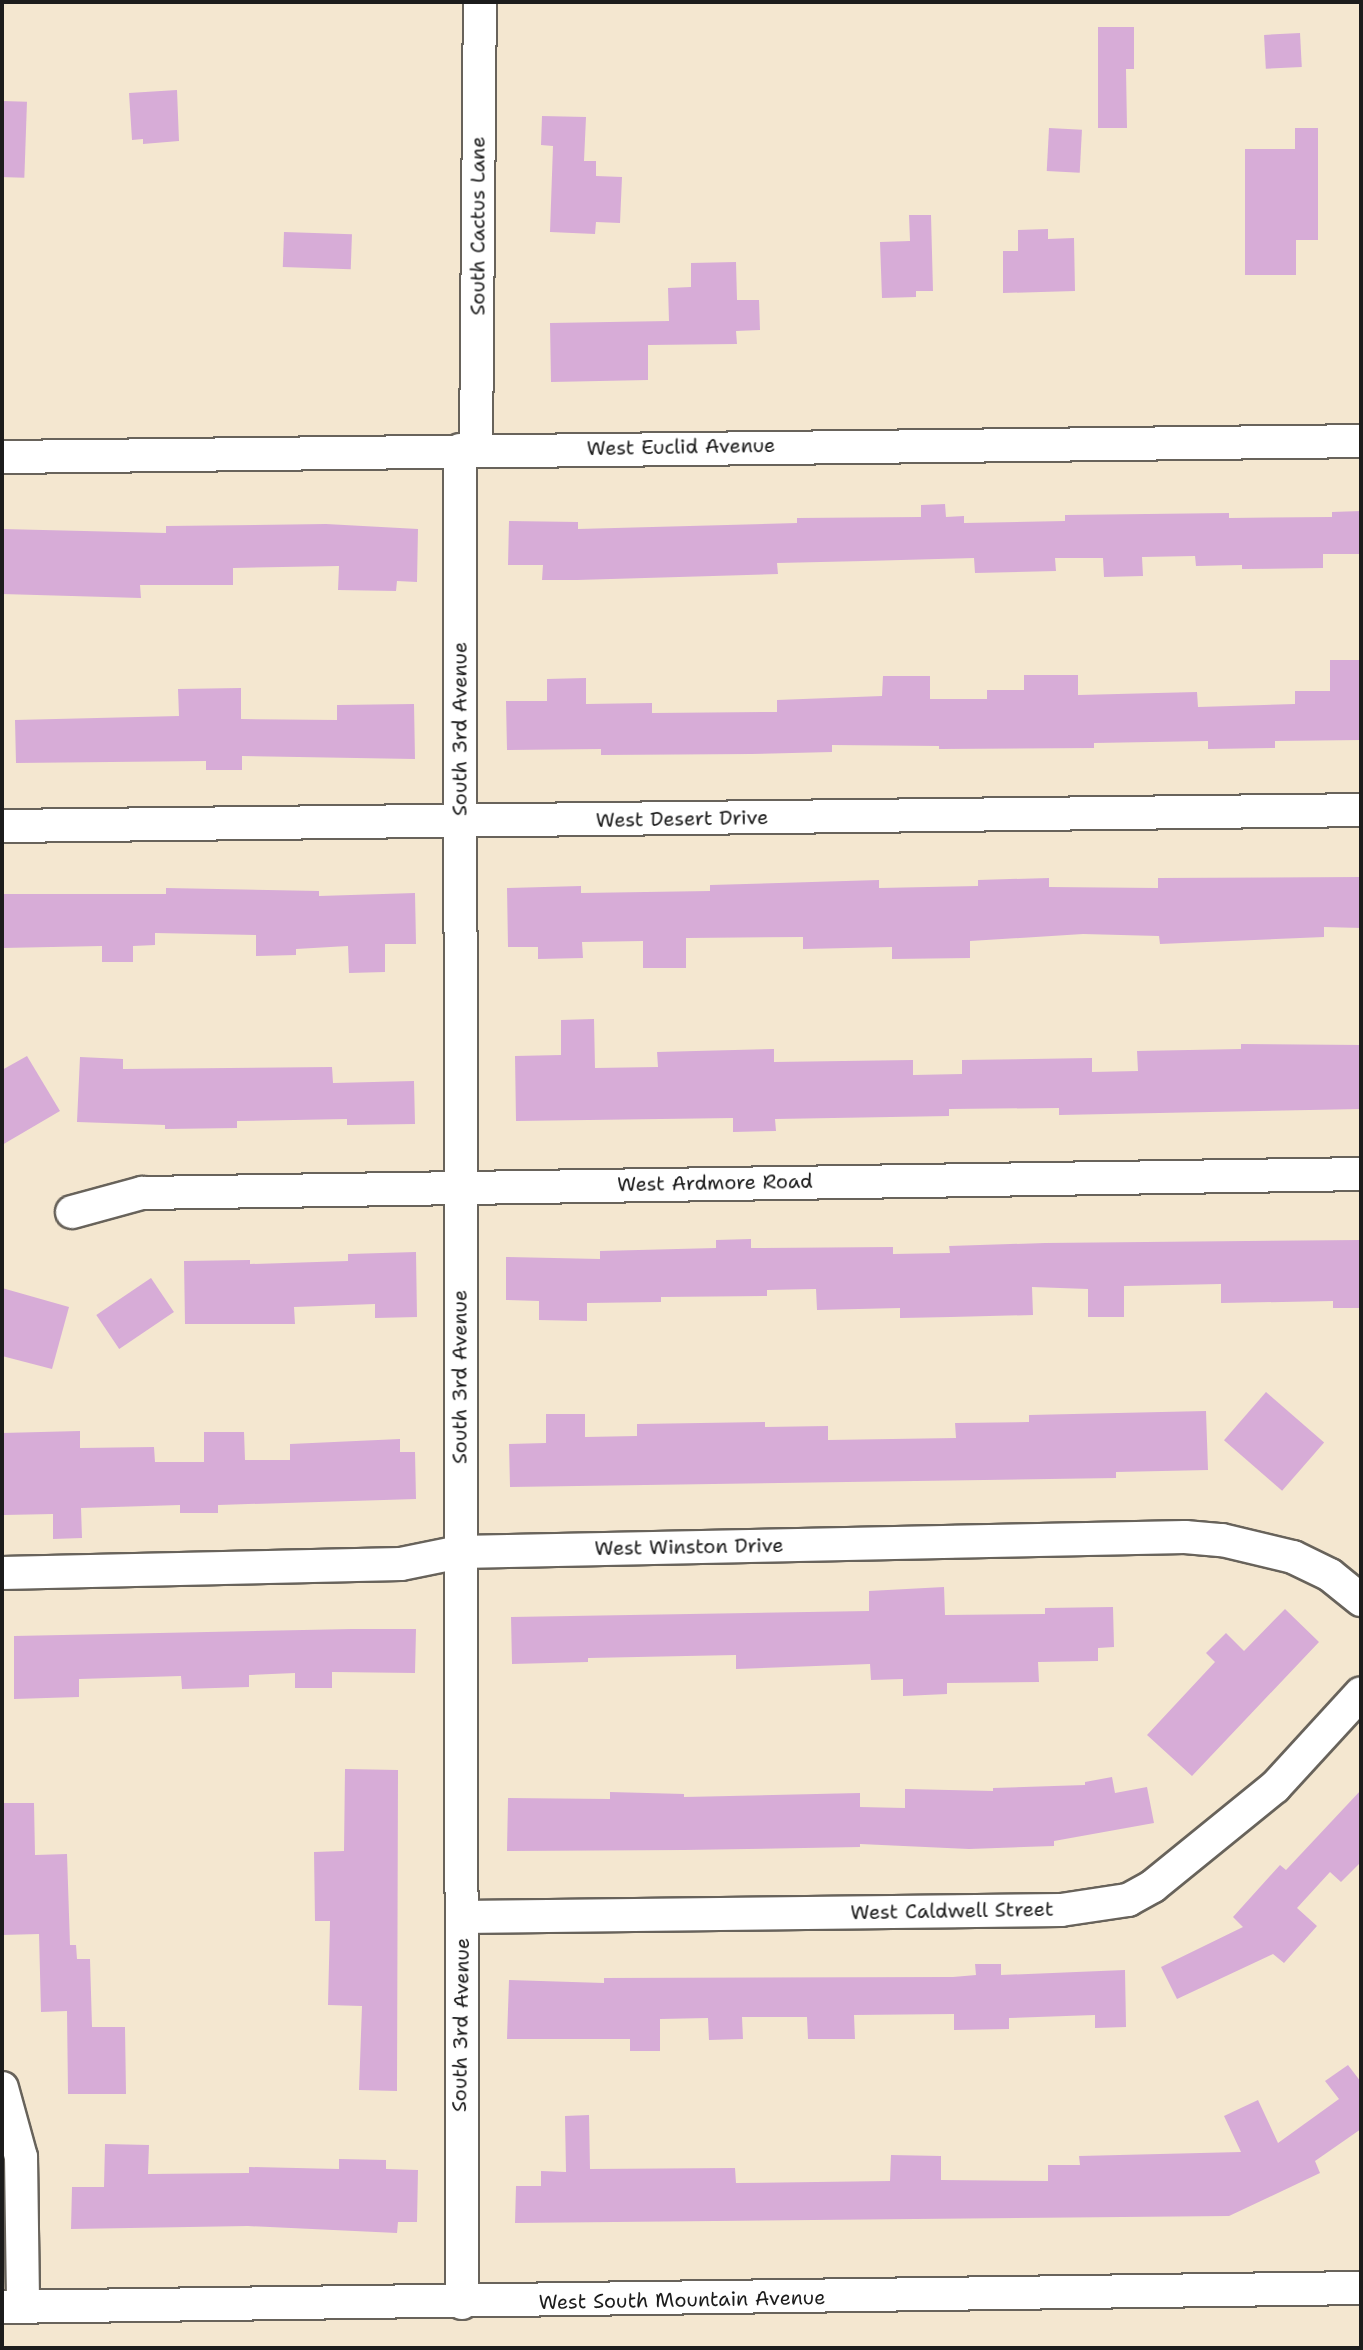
<!DOCTYPE html>
<style>
body{margin:0}
#map{position:relative;width:1363px;height:2350px;overflow:hidden;background:#f4e7d0;font-family:"Shantell Sans",sans-serif}
div>[style]{position:absolute}
.building>*{inset:0;background:#d7acd7;transform-origin:0 0}
.roads{filter:drop-shadow(2px 0 #68635b) drop-shadow(-2px 0 #68635b) drop-shadow(0 2px #68635b) drop-shadow(0 -2px #68635b)}
.street>*{height:32px;margin:-16px;padding:0 16px;transform-origin:16px;border-radius:16px;background:#fff}
span{translate:-50% -50%;white-space:nowrap;text-align:center;line-height:1.15;-webkit-text-stroke:7px #fff;paint-order:stroke}
.street-label{font-size:20px;color:#1c1c1c}
.frame{position:absolute;inset:0;border:4px solid #1c1c1c;pointer-events:none}
</style>
<div id="map">
<div class="building">
<i style="clip-path:polygon(1098px 27px,1134px 27px,1134px 69px,1126px 69px,1127px 128px,1098px 128px)"></i>
<i style="left:1300px;top:33px;width:34px;height:36px;rotate:87deg"></i>
<i style="clip-path:polygon(177px 90px,179px 141px,143px 144px,143px 139px,132px 140px,129px 93px)"></i>
<i style="left:2px;top:101px;width:25px;height:76px;rotate:2deg"></i>
<i style="clip-path:polygon(542px 116px,586px 117px,584px 161px,596px 161px,596px 176px,622px 177px,620px 223px,596px 222px,595px 234px,550px 232px,553px 146px,541px 145px)"></i>
<i style="left:1049px;top:128px;width:33px;height:43px;rotate:3deg"></i>
<i style="clip-path:polygon(1295px 128px,1318px 128px,1318px 240px,1296px 240px,1296px 275px,1245px 275px,1245px 149px,1295px 149px)"></i>
<i style="clip-path:polygon(909px 215px,931px 215px,933px 291px,916px 291px,916px 297px,882px 298px,880px 242px,910px 241px)"></i>
<i style="clip-path:polygon(1048px 229px,1048px 239px,1074px 238px,1075px 291px,1003px 293px,1003px 251px,1018px 251px,1018px 230px)"></i>
<i style="left:284px;top:232px;width:68px;height:35px;rotate:2deg"></i>
<i style="clip-path:polygon(736px 262px,737px 300px,759px 300px,760px 330px,736px 331px,737px 344px,648px 345px,648px 380px,551px 382px,550px 323px,669px 321px,668px 288px,691px 287px,691px 263px)"></i>
<i style="clip-path:polygon(945px 504px,946px 517px,964px 516px,964px 523px,1065px 521px,1065px 515px,1229px 513px,1229px 518px,1332px 517px,1332px 512px,1361px 511px,1361px 554px,1323px 554px,1323px 568px,1242px 569px,1242px 565px,1196px 566px,1195px 556px,1142px 557px,1143px 576px,1104px 577px,1103px 558px,1055px 558px,1056px 571px,975px 573px,974px 558px,865px 561px,777px 563px,778px 574px,577px 580px,542px 580px,543px 565px,508px 565px,509px 521px,578px 522px,578px 529px,797px 523px,797px 518px,921px 517px,921px 505px)"></i>
<i style="clip-path:polygon(326px 524px,418px 529px,417px 582px,397px 581px,396px 591px,338px 590px,339px 566px,233px 568px,233px 585px,140px 585px,141px 598px,2px 594px,2px 529px,166px 533px,166px 526px)"></i>
<i style="clip-path:polygon(1330px 660px,1361px 660px,1361px 740px,1275px 741px,1275px 748px,1208px 749px,1208px 741px,1094px 743px,1094px 748px,939px 749px,939px 746px,832px 745px,832px 752px,751px 754px,601px 755px,601px 749px,507px 750px,506px 701px,547px 701px,547px 679px,586px 678px,586px 704px,652px 703px,652px 713px,777px 712px,777px 700px,882px 696px,883px 676px,930px 676px,930px 699px,987px 699px,987px 690px,1024px 690px,1024px 675px,1078px 675px,1078px 695px,1197px 692px,1198px 707px,1295px 704px,1295px 691px,1330px 691px)"></i>
<i style="clip-path:polygon(241px 688px,241px 719px,337px 720px,337px 705px,414px 704px,415px 759px,242px 756px,242px 770px,206px 770px,206px 761px,16px 763px,15px 720px,179px 716px,178px 689px)"></i>
<i style="clip-path:polygon(1361px 877px,1361px 928px,1324px 927px,1324px 937px,1160px 944px,1159px 936px,1083px 934px,970px 941px,970px 958px,892px 959px,892px 947px,803px 949px,803px 937px,686px 938px,686px 968px,643px 968px,643px 941px,582px 942px,583px 958px,538px 959px,538px 947px,508px 947px,507px 888px,581px 886px,581px 893px,710px 891px,710px 885px,879px 880px,879px 888px,978px 886px,978px 880px,1049px 878px,1049px 887px,1158px 888px,1158px 878px)"></i>
<i style="clip-path:polygon(166px 888px,319px 891px,319px 896px,415px 893px,416px 944px,385px 944px,385px 972px,349px 973px,348px 946px,296px 949px,296px 955px,256px 956px,256px 935px,155px 933px,155px 945px,133px 946px,133px 962px,102px 962px,102px 946px,2px 948px,2px 894px,166px 894px)"></i>
<i style="clip-path:polygon(594px 1019px,595px 1068px,658px 1067px,657px 1052px,774px 1049px,774px 1062px,913px 1060px,913px 1075px,962px 1074px,962px 1060px,1092px 1058px,1092px 1072px,1138px 1071px,1137px 1051px,1241px 1049px,1241px 1044px,1361px 1045px,1361px 1109px,1059px 1115px,1059px 1108px,949px 1109px,949px 1116px,775px 1119px,776px 1131px,733px 1132px,733px 1118px,516px 1121px,515px 1056px,561px 1055px,561px 1020px)"></i>
<i style="clip-path:polygon(27px 1056px,60px 1111px,2px 1145px,2px 1070px)"></i>
<i style="clip-path:polygon(80px 1057px,123px 1059px,123px 1069px,332px 1067px,333px 1083px,414px 1081px,415px 1124px,347px 1125px,347px 1119px,237px 1121px,237px 1128px,165px 1129px,165px 1125px,77px 1122px)"></i>
<i style="clip-path:polygon(751px 1239px,751px 1248px,893px 1247px,893px 1254px,950px 1253px,949px 1246px,1045px 1243px,1361px 1240px,1361px 1308px,1333px 1308px,1333px 1301px,1221px 1303px,1221px 1284px,1124px 1286px,1124px 1317px,1088px 1317px,1088px 1289px,1032px 1287px,1033px 1315px,951px 1317px,900px 1318px,900px 1308px,817px 1310px,816px 1289px,767px 1290px,767px 1296px,661px 1297px,661px 1302px,587px 1303px,587px 1321px,539px 1320px,539px 1301px,506px 1300px,506px 1257px,600px 1259px,600px 1251px,716px 1248px,716px 1240px)"></i>
<i style="clip-path:polygon(416px 1252px,417px 1317px,375px 1318px,375px 1304px,294px 1307px,295px 1324px,185px 1324px,184px 1261px,250px 1260px,250px 1264px,348px 1261px,348px 1254px)"></i>
<i style="left:151px;top:1278px;width:41px;height:66px;rotate:56deg"></i>
<i style="clip-path:polygon(2px 1288px,69px 1307px,52px 1369px,2px 1356px)"></i>
<i style="left:1266px;top:1392px;width:77px;height:64px;rotate:41deg"></i>
<i style="clip-path:polygon(1206px 1411px,1208px 1470px,1116px 1472px,1116px 1478px,510px 1487px,509px 1444px,546px 1443px,546px 1414px,585px 1414px,585px 1437px,637px 1436px,637px 1424px,765px 1422px,765px 1427px,828px 1426px,828px 1440px,956px 1438px,955px 1423px,1029px 1422px,1029px 1415px)"></i>
<i style="clip-path:polygon(80px 1431px,80px 1448px,154px 1447px,155px 1462px,204px 1462px,204px 1432px,244px 1432px,245px 1460px,290px 1460px,290px 1444px,400px 1439px,400px 1452px,415px 1452px,416px 1499px,218px 1505px,218px 1513px,180px 1513px,180px 1505px,81px 1508px,82px 1538px,53px 1539px,53px 1514px,4px 1515px,2px 1433px)"></i>
<i style="clip-path:polygon(944px 1587px,945px 1615px,1045px 1614px,1045px 1608px,1113px 1607px,1114px 1647px,1098px 1648px,1098px 1661px,1038px 1662px,1039px 1682px,947px 1683px,947px 1694px,903px 1696px,903px 1679px,871px 1680px,870px 1664px,736px 1669px,736px 1655px,588px 1658px,588px 1662px,512px 1664px,511px 1617px,869px 1611px,869px 1591px)"></i>
<i style="clip-path:polygon(1285px 1609px,1319px 1642px,1192px 1776px,1147px 1735px,1215px 1662px,1206px 1653px,1226px 1633px,1244px 1651px)"></i>
<i style="clip-path:polygon(352px 1629px,416px 1629px,415px 1673px,332px 1672px,332px 1688px,295px 1688px,295px 1673px,249px 1675px,249px 1687px,182px 1689px,181px 1676px,79px 1679px,79px 1697px,14px 1699px,14px 1636px)"></i>
<i style="clip-path:polygon(345px 1769px,398px 1770px,397px 2091px,359px 2090px,362px 2006px,328px 2005px,330px 1921px,315px 1921px,314px 1852px,344px 1851px)"></i>
<i style="clip-path:polygon(1112px 1777px,1115px 1793px,1147px 1787px,1154px 1823px,1054px 1841px,1054px 1846px,969px 1849px,860px 1844px,860px 1847px,684px 1850px,507px 1851px,508px 1798px,610px 1799px,610px 1792px,684px 1794px,684px 1797px,860px 1793px,860px 1807px,905px 1808px,905px 1789px,993px 1791px,993px 1788px,1085px 1785px,1085px 1782px)"></i>
<i style="clip-path:polygon(1361px 1790px,1361px 1862px,1341px 1882px,1330px 1872px,1297px 1908px,1317px 1926px,1284px 1963px,1273px 1954px,1177px 1999px,1161px 1967px,1243px 1927px,1233px 1917px,1280px 1865px,1286px 1870px)"></i>
<i style="clip-path:polygon(2px 1803px,34px 1803px,35px 1855px,67px 1854px,70px 1945px,76px 1945px,77px 1959px,90px 1959px,92px 2027px,125px 2027px,126px 2094px,68px 2094px,67px 2011px,41px 2012px,39px 1934px,2px 1935px)"></i>
<i style="clip-path:polygon(975px 1964px,1001px 1964px,1001px 1975px,1125px 1970px,1126px 2027px,1095px 2028px,1095px 2015px,1009px 2018px,1009px 2029px,954px 2030px,954px 2014px,854px 2015px,855px 2039px,808px 2039px,807px 2017px,742px 2017px,743px 2039px,709px 2040px,708px 2018px,660px 2019px,660px 2051px,630px 2051px,630px 2039px,507px 2039px,509px 1980px,604px 1983px,604px 1978px,953px 1977px,976px 1975px)"></i>
<i style="clip-path:polygon(1348px 2065px,1361px 2082px,1361px 2129px,1315px 2161px,1320px 2173px,1229px 2216px,515px 2223px,516px 2186px,541px 2186px,541px 2171px,566px 2172px,565px 2116px,589px 2115px,590px 2169px,735px 2168px,736px 2183px,890px 2181px,891px 2155px,941px 2156px,941px 2180px,1048px 2181px,1048px 2165px,1080px 2165px,1079px 2156px,1241px 2152px,1224px 2116px,1258px 2100px,1278px 2143px,1339px 2099px,1325px 2081px)"></i>
<i style="clip-path:polygon(105px 2144px,149px 2145px,148px 2174px,249px 2173px,249px 2167px,339px 2169px,339px 2159px,386px 2160px,386px 2169px,418px 2170px,417px 2222px,398px 2222px,397px 2233px,248px 2226px,71px 2229px,72px 2187px,104px 2187px)"></i>
</div>
<div class="roads">
<div class="street">
<i style="left:476px;top:449px;width:447px;rotate:-89.5deg"></i>
<i style="left:460px;top:450px;width:1853px;rotate:89.94deg"></i>
<i style="left:2px;top:457px;width:1359px;rotate:-0.67deg"></i>
<i style="left:2px;top:826px;width:1359px;rotate:-0.67deg"></i>
<i style="left:72px;top:1212px;width:73px;rotate:-15.2deg"></i>
<i style="left:142px;top:1193px;width:1219px;rotate:-0.89deg"></i>
<i style="left:2px;top:1573px;width:399px;rotate:-1.3deg"></i>
<i style="left:401px;top:1564px;width:60px;rotate:-11.5deg"></i>
<i style="left:460px;top:1552px;width:725px;rotate:-1.19deg"></i>
<i style="left:1185px;top:1537px;width:37px;rotate:5deg"></i>
<i style="left:1222px;top:1540px;width:73px;rotate:13.5deg"></i>
<i style="left:1293px;top:1557px;width:41px;rotate:25.9deg"></i>
<i style="left:1330px;top:1575px;width:40px;rotate:39deg"></i>
<i style="left:462px;top:1917px;width:599px;rotate:-0.67deg"></i>
<i style="left:1061px;top:1910px;width:68px;rotate:-8.5deg"></i>
<i style="left:1128px;top:1900px;width:29px;rotate:-29deg"></i>
<i style="left:1153px;top:1886px;width:157px;rotate:-39.1deg"></i>
<i style="left:1275px;top:1787px;width:127px;rotate:-47.5deg"></i>
<i style="left:2px;top:2088px;width:72px;rotate:74.6deg"></i>
<i style="left:21px;top:2157px;width:150px;rotate:89.2deg"></i>
<i style="left:2px;top:2307px;width:1359px;rotate:-0.8deg"></i>
</div>
</div>
<div class="street-label">
<span style="left:478px;top:226px;rotate:-90deg">South Cactus Lane</span>
<span style="left:681px;top:447px;rotate:-1deg">West Euclid Avenue</span>
<span style="left:460px;top:729px;rotate:-90deg">South 3rd Avenue</span>
<span style="left:682px;top:819px;rotate:-1deg">West Desert Drive</span>
<span style="left:715px;top:1183px;rotate:-1deg">West Ardmore Road</span>
<span style="left:460px;top:1377px;rotate:-90deg">South 3rd Avenue</span>
<span style="left:689px;top:1547px;rotate:-1deg">West Winston Drive</span>
<span style="left:952px;top:1911px;rotate:-1deg">West Caldwell Street</span>
<span style="left:461px;top:2025px;rotate:-89deg">South 3rd Avenue</span>
<span style="left:682px;top:2300px;rotate:-1deg">West South Mountain Avenue</span>
</div>
<div class="frame"></div>
</div>
